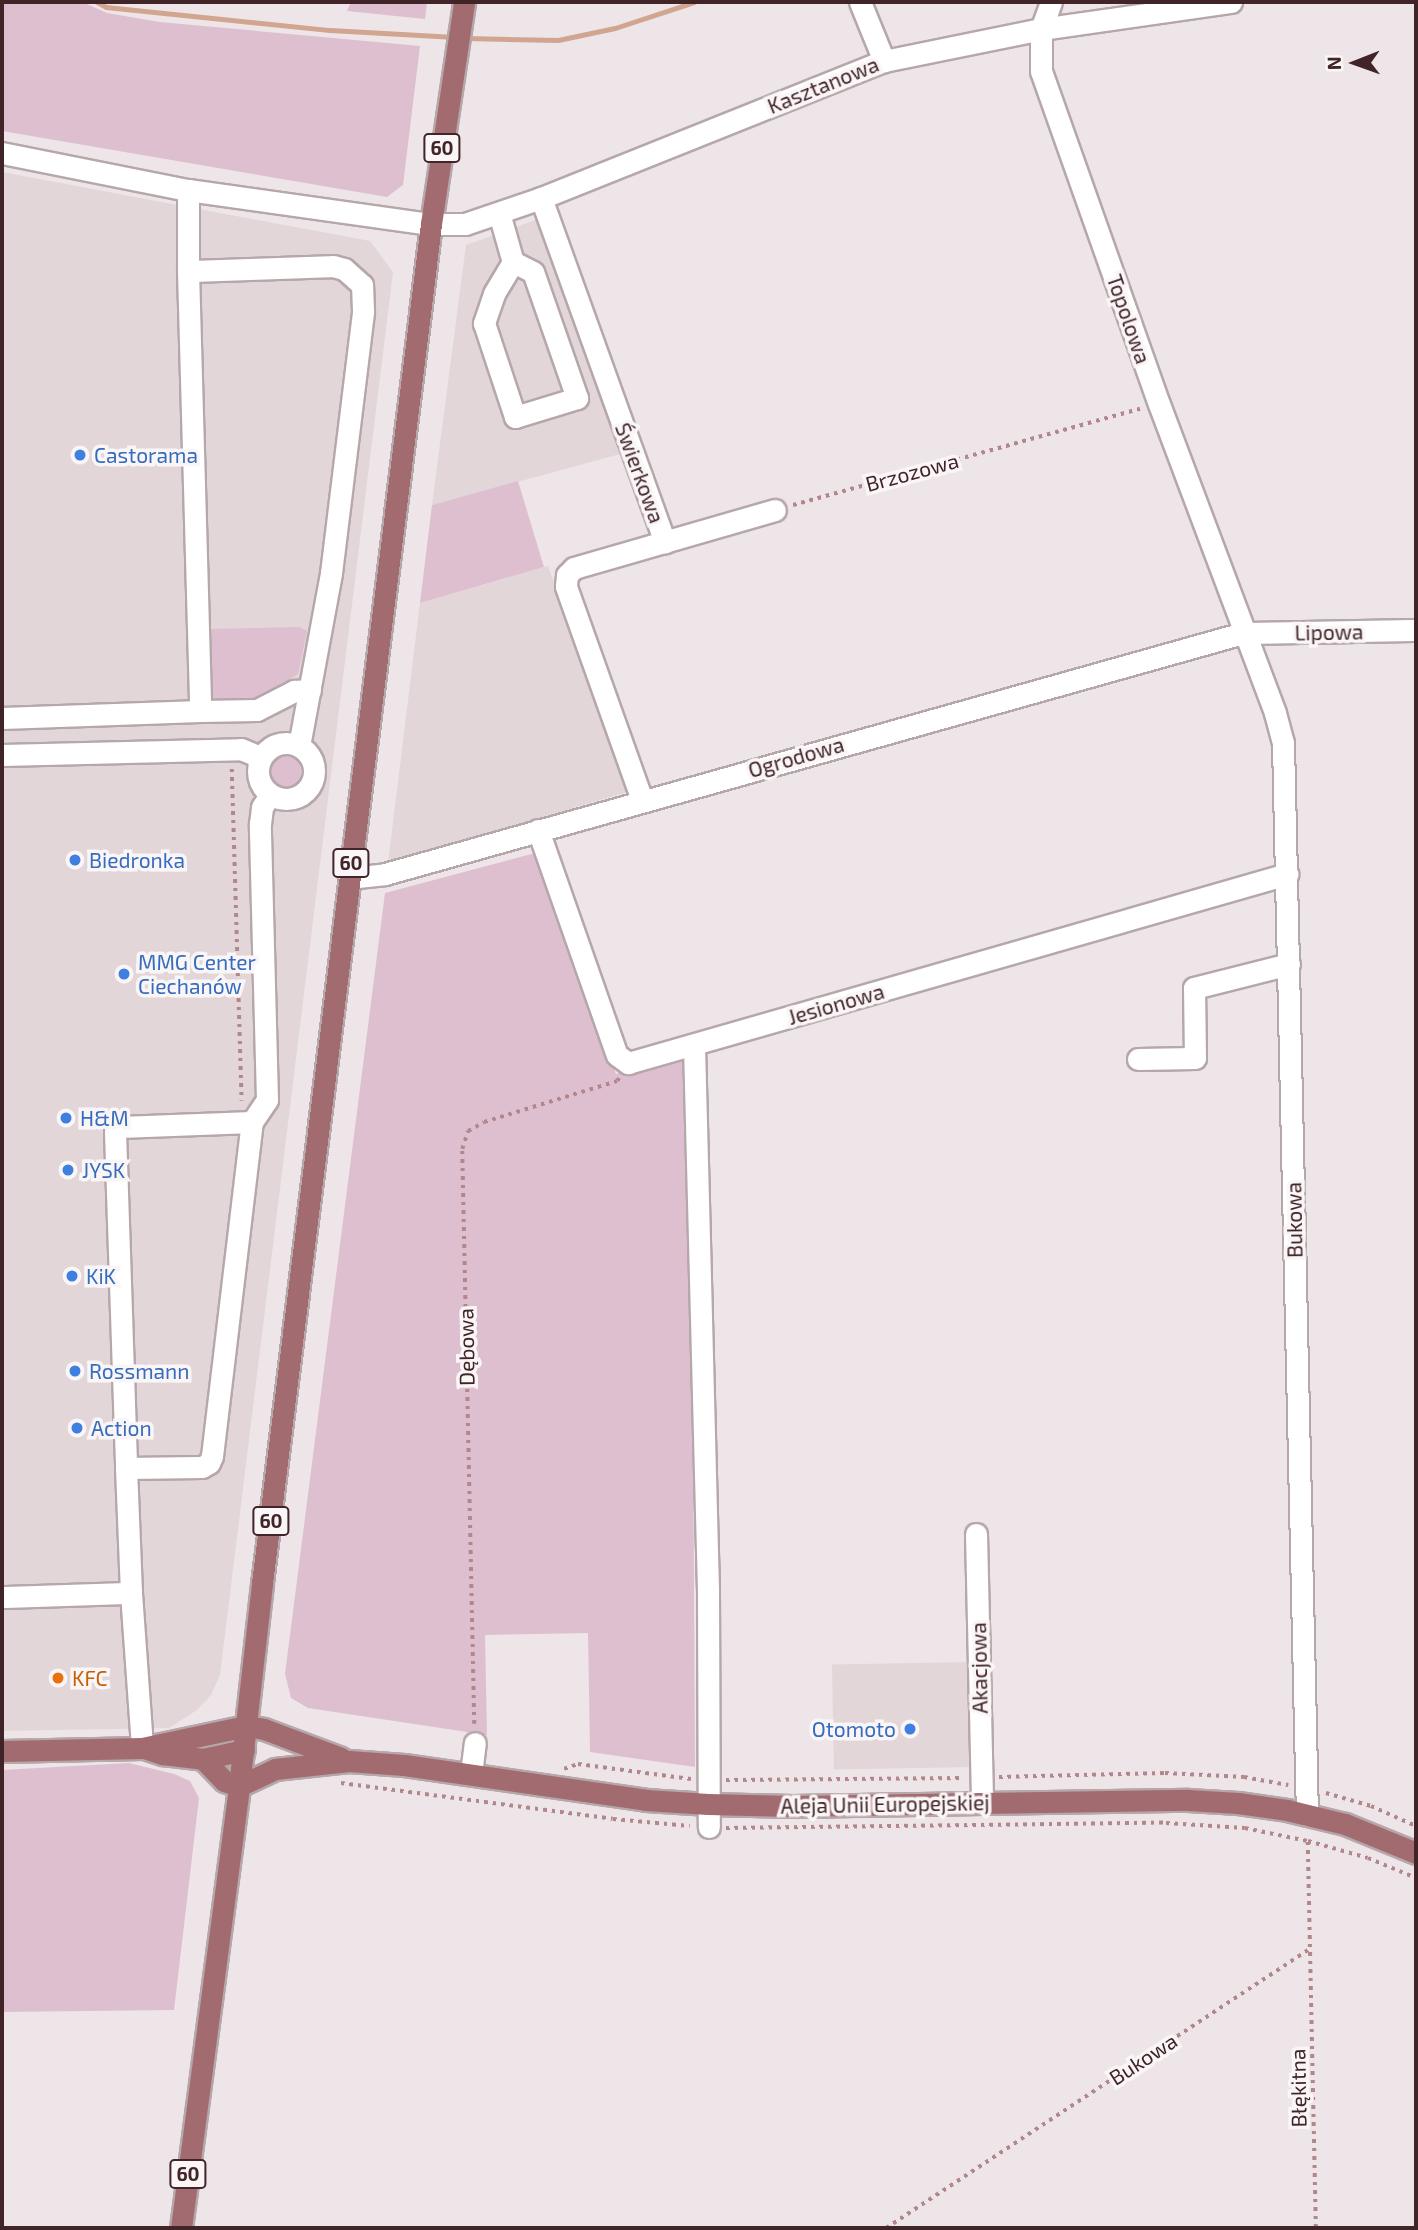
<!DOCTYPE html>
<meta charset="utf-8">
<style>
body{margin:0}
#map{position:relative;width:1418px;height:2230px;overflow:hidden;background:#eee5e8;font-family:"Exo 2",sans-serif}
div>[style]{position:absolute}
.built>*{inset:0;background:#e2d6d9;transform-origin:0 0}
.green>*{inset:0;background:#debfd0}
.round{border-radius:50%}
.stream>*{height:5px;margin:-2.5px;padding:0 2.5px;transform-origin:2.5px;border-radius:2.5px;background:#d1a58f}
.path>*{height:3.5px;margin-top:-1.75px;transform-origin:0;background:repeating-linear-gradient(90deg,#b1878c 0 3.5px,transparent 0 8.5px)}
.roads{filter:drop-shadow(2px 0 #b6a7aa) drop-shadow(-2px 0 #b6a7aa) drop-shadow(0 2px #b6a7aa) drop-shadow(0 -2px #b6a7aa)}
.minor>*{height:21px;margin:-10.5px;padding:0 10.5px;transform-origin:10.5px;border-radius:10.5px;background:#fff}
.minor>.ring{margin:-10.5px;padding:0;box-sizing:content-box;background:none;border:21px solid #fff;border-radius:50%}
.major>*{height:21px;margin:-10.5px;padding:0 10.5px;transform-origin:10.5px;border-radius:10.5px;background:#a26b6f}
.dots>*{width:19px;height:19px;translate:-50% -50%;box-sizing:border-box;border:4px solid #faf6f7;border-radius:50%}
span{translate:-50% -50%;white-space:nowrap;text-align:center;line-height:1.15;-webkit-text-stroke:7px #faf6f7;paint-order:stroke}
.shield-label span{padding:2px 5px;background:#faf6f7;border:2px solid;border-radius:5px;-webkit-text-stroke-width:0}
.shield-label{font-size:19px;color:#402427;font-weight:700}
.street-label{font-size:21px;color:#402427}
.shop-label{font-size:21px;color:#366cbe}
.left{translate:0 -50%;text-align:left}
.right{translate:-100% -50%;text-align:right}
.food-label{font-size:21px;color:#c56008}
.frame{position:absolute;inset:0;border:4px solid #402427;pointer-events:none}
.north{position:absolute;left:1320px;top:28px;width:70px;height:70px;-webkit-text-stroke:5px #faf6f7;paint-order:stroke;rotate:269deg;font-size:19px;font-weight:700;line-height:28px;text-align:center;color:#402427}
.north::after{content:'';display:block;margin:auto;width:24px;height:32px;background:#402427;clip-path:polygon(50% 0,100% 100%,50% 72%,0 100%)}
</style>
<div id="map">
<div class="built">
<i style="clip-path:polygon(2px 172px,370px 241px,393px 272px,220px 1675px,211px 1695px,197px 1710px,169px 1728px,2px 1731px)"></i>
<i style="clip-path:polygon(541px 218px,624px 453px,432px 505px,466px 245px)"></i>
<i style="clip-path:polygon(548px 566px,630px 791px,388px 863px,420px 603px)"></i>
<i style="left:971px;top:1662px;width:105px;height:139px;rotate:89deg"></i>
</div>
<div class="green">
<i style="clip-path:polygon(2px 2px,82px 2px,107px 13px,160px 22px,420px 46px,403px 185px,387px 197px,2px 131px)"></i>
<i style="clip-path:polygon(351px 2px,427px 2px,425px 19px,347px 11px)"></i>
<i style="clip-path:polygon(518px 481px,544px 567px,420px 603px,432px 505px)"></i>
<i style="clip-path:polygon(299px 627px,307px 631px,298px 674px,256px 699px,209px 701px,203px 634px,209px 629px)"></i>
<i class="round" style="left:265px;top:754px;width:36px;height:36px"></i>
<i style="clip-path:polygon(535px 853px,616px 1074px,691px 1053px,695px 1767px,590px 1752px,588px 1633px,485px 1635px,487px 1735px,308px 1708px,291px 1698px,285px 1674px,385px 893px)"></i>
<i style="clip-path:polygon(129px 1763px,174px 1774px,190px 1781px,199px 1798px,174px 2010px,2px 2012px,2px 1770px)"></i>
</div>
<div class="stream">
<i style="left:97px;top:2px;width:10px;rotate:29deg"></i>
<i style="left:106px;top:7px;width:225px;rotate:5.9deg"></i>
<i style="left:330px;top:30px;width:125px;rotate:3.2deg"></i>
<i style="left:465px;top:38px;width:93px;rotate:1.2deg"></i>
<i style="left:558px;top:40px;width:58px;rotate:-11.9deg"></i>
<i style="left:615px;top:28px;width:83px;rotate:-18.2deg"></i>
</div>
<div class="path">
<i style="left:793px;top:505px;width:360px;rotate:-15.5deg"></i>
<i style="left:232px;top:769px;width:332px;rotate:88.3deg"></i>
<i style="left:474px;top:1724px;width:575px;rotate:-91.2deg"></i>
<i style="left:462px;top:1149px;width:19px;rotate:-72deg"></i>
<i style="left:468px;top:1131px;width:18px;rotate:-29deg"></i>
<i style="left:484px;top:1122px;width:139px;rotate:-17.1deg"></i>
<i style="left:617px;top:1081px;width:4px;rotate:-56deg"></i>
<i style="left:564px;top:1769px;width:15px;rotate:-20deg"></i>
<i style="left:578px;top:1764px;width:114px;rotate:7.6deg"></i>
<i style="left:999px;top:1777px;width:166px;rotate:-1.4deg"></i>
<i style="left:1165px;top:1773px;width:79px;rotate:2.9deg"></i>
<i style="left:1244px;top:1777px;width:45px;rotate:10.3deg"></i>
<i style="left:726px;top:1780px;width:237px;rotate:-0.5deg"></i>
<i style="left:341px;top:1783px;width:274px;rotate:7.5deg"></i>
<i style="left:613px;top:1819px;width:77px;rotate:5.2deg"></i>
<i style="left:1326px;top:1793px;width:47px;rotate:16.1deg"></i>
<i style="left:1371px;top:1806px;width:49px;rotate:24deg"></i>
<i style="left:726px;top:1828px;width:440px;rotate:-0.7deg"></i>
<i style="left:1166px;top:1823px;width:79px;rotate:3.6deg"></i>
<i style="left:1245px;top:1828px;width:64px;rotate:11.7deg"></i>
<i style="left:1308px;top:1841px;width:62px;rotate:15.8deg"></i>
<i style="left:1368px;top:1858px;width:52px;rotate:22.6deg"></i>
<i style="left:1308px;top:1842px;width:386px;rotate:88.8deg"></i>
<i style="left:886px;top:2228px;width:509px;rotate:-33.38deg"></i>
</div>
<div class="roads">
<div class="minor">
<i style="left:860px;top:2px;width:64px;rotate:67.9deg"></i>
<i style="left:1051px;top:2px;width:29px;rotate:110deg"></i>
<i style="left:1041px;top:29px;width:42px;rotate:90deg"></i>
<i style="left:1041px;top:71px;width:353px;rotate:70.5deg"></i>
<i style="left:1159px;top:404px;width:330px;rotate:69.4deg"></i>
<i style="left:1275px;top:713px;width:31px;rotate:75deg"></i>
<i style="left:1283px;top:743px;width:1072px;rotate:88.72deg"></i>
<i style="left:2px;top:153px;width:190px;rotate:11.3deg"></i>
<i style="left:541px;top:198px;width:366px;rotate:70.2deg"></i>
<i style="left:499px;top:213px;width:51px;rotate:74.1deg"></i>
<i style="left:513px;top:262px;width:37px;rotate:121deg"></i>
<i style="left:494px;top:294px;width:31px;rotate:109deg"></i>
<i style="left:484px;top:323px;width:99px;rotate:71.7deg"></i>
<i style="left:515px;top:417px;width:65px;rotate:-17deg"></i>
<i style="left:577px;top:398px;width:133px;rotate:-109.2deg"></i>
<i style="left:533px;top:272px;width:22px;rotate:-153deg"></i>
<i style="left:188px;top:271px;width:440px;rotate:88.4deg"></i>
<i style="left:200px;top:711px;width:57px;rotate:-1deg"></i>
<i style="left:257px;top:710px;width:42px;rotate:-27.2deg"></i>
<i style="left:294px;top:691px;width:16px;rotate:-4deg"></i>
<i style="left:2px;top:718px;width:198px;rotate:-2deg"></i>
<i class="ring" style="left:258px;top:743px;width:35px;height:35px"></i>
<i style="left:299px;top:746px;width:176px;rotate:-79.5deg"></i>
<i style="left:331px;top:573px;width:264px;rotate:-83deg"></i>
<i style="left:363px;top:311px;width:26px;rotate:-92deg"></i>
<i style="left:362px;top:285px;width:24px;rotate:-138deg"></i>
<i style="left:344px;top:269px;width:11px;rotate:-165deg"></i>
<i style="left:333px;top:266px;width:145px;rotate:178deg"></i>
<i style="left:188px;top:271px;width:81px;rotate:-90deg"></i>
<i style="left:188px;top:190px;width:245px;rotate:8deg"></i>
<i style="left:431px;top:224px;width:34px"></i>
<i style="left:465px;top:224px;width:80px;rotate:-18.9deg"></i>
<i style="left:541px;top:198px;width:369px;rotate:-21.8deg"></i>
<i style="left:884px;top:61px;width:160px;rotate:-11.5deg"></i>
<i style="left:1041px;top:29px;width:192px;rotate:-8.1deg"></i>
<i style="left:2px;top:755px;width:239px;rotate:-1.4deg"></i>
<i style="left:241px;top:749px;width:21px;rotate:23deg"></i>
<i style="left:642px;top:800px;width:227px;rotate:-109.6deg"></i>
<i style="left:566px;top:586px;width:11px;rotate:-85deg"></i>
<i style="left:567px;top:575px;width:10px;rotate:-45deg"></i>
<i style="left:574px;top:568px;width:209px;rotate:-16.1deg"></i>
<i style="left:538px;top:830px;width:238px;rotate:70.7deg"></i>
<i style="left:617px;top:1055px;width:14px;rotate:36deg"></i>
<i style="left:628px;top:1063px;width:686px;rotate:-16deg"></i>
<i style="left:349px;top:878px;width:36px;rotate:-6deg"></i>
<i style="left:385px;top:874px;width:891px;rotate:-15.69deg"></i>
<i style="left:1243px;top:633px;width:173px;rotate:-1deg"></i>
<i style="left:694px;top:1045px;width:546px;rotate:88.53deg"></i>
<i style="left:708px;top:1591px;width:236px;rotate:89.8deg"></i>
<i style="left:1138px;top:1059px;width:57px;rotate:-1deg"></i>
<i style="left:1195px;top:1058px;width:70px;rotate:-90.8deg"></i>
<i style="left:1194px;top:988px;width:98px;rotate:-14.2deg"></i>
<i style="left:252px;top:1122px;width:27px;rotate:-56deg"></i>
<i style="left:267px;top:1100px;width:276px;rotate:-91.5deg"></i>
<i style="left:260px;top:824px;width:17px;rotate:-83deg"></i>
<i style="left:262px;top:807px;width:14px;rotate:-56deg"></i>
<i style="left:126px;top:1468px;width:76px;rotate:-0.8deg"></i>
<i style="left:202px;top:1467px;width:8px;rotate:-30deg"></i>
<i style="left:209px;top:1463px;width:8px;rotate:-67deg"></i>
<i style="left:212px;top:1456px;width:336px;rotate:-83.2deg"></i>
<i style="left:252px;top:1122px;width:133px;rotate:177.8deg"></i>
<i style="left:119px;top:1127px;width:6px;rotate:129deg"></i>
<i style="left:115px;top:1132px;width:336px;rotate:88.1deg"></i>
<i style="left:126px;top:1468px;width:125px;rotate:87.7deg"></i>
<i style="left:131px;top:1593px;width:155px;rotate:85.9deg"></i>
<i style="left:976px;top:1534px;width:269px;rotate:88.7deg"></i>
<i style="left:2px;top:1597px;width:129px;rotate:-1.8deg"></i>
<i style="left:471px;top:1774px;width:31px;rotate:-83deg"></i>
</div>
<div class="major">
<i style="left:144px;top:1748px;width:20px;rotate:18deg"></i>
<i style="left:163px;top:1754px;width:40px;rotate:7.1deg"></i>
<i style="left:203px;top:1759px;width:42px;rotate:-12.4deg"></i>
<i style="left:2px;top:1751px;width:140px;rotate:-1.2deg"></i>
<i style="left:142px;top:1748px;width:106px;rotate:-11.9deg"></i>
<i style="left:246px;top:1726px;width:18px;rotate:9deg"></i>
<i style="left:264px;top:1729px;width:82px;rotate:20.6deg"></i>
<i style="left:203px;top:1759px;width:30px;rotate:46deg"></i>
<i style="left:224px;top:1781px;width:16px;rotate:18deg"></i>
<i style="left:239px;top:1786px;width:40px;rotate:-25deg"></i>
<i style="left:275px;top:1769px;width:74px;rotate:-6.2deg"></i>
<i style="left:349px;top:1761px;width:55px;rotate:4.2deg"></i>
<i style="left:404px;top:1765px;width:245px;rotate:8.2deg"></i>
<i style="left:646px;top:1800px;width:62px;rotate:3.7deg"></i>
<i style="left:708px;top:1804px;width:84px;rotate:1.4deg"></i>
<i style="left:792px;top:1806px;width:396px;rotate:-0.9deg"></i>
<i style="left:1188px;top:1800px;width:50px;rotate:3.4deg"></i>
<i style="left:1238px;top:1803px;width:49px;rotate:8.1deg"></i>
<i style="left:1287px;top:1810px;width:60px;rotate:13.6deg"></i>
<i style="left:1345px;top:1824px;width:77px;rotate:22.2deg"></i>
<i style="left:181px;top:2228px;width:446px;rotate:-82.5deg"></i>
<i style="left:239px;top:1786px;width:204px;rotate:-83.5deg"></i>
<i style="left:262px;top:1583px;width:1369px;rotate:-82.91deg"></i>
<i style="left:431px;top:224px;width:224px;rotate:-81.5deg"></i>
</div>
</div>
<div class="dots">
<i style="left:80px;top:455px;background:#3f7fe0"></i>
<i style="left:75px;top:860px;background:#3f7fe0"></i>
<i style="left:124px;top:974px;background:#3f7fe0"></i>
<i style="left:66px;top:1118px;background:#3f7fe0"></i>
<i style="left:68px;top:1170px;background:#3f7fe0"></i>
<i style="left:72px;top:1276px;background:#3f7fe0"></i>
<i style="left:75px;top:1371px;background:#3f7fe0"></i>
<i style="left:77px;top:1428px;background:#3f7fe0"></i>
<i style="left:58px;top:1678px;background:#e8710a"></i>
<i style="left:910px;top:1729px;background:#3f7fe0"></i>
</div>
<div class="shield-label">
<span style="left:442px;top:148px">60</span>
<span style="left:351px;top:863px">60</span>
<span style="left:271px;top:1521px">60</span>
<span style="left:188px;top:2174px">60</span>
</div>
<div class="street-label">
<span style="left:823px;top:85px;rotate:-22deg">Kasztanowa</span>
<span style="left:1129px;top:319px;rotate:71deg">Topolowa</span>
<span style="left:912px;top:472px;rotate:-15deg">Brzozowa</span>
<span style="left:640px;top:473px;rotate:70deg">Świerkowa</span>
<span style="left:1329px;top:632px;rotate:-1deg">Lipowa</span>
<span style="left:796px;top:757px;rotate:-16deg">Ogrodowa</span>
<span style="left:836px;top:1004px;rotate:-16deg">Jesionowa</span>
<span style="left:1294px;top:1220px;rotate:-91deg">Bukowa</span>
<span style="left:466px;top:1347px;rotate:-91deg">Dębowa</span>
<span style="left:979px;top:1668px;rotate:-91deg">Akacjowa</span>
<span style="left:885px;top:1804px;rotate:-1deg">Aleja Unii Europejskiej</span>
<span style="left:1143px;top:2059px;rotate:-33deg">Bukowa</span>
<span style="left:1298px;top:2088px;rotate:-91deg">Błękitna</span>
</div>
<div class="shop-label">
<span class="left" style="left:94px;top:455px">Castorama</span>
<span class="left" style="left:89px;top:860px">Biedronka</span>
<span class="left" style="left:138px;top:974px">MMG Center<br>Ciechanów</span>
<span class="left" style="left:80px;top:1118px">H&amp;M</span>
<span class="left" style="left:82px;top:1170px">JYSK</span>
<span class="left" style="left:86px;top:1276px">KiK</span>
<span class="left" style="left:89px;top:1371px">Rossmann</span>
<span class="left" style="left:91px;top:1428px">Action</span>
<span class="right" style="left:896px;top:1729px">Otomoto</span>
</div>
<div class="food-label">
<span class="left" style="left:72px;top:1678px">KFC</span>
</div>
<div class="frame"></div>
<div class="north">N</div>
</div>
